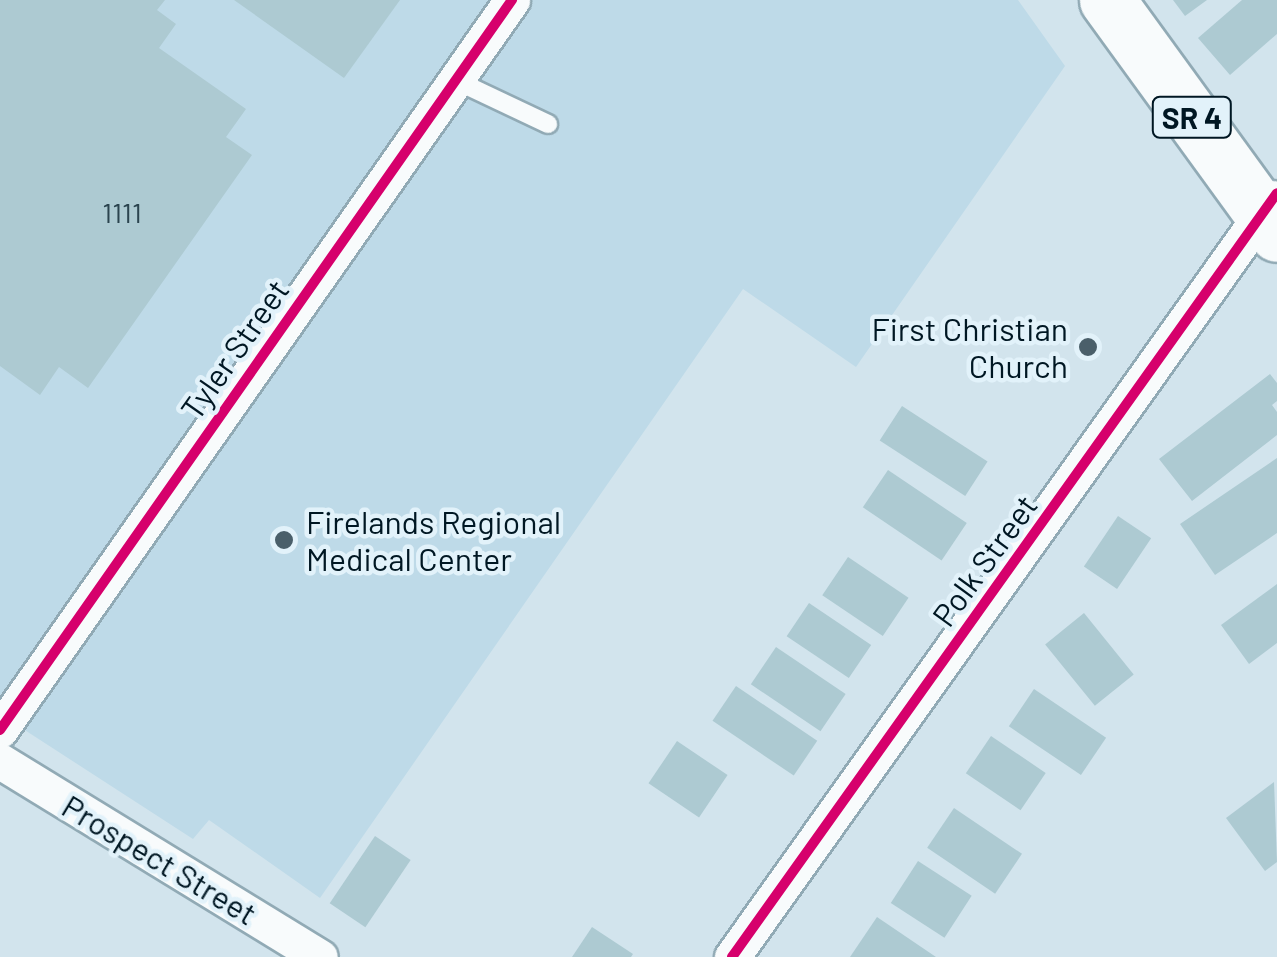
<!DOCTYPE html>
<style>
body{margin:0}
#map{position:relative;width:1277px;height:957px;overflow:hidden;background:#d2e4ed;font-family:Barlow,sans-serif}
div>[style]{position:absolute}
.built>*{inset:0;background:#bedae8}
.building>*{inset:0;background:#adcad2;transform-origin:0 0}
.roads{filter:drop-shadow(2px 0 #91aab5) drop-shadow(-2px 0 #91aab5) drop-shadow(0 2px #91aab5) drop-shadow(0 -2px #91aab5)}
.service>*{height:18px;margin:-9px;padding:0 9px;transform-origin:9px;border-radius:9px;background:#f8fbfc}
.minor>*{height:35px;margin:-17.5px;padding:0 17.5px;transform-origin:17.5px;border-radius:17.5px;background:#f8fbfc}
.primary>*{height:55px;margin:-27.5px;padding:0 27.5px;transform-origin:27.5px;border-radius:27.5px;background:#f8fbfc}
.cycleway>*{height:10px;margin:-5px;padding:0 5px;transform-origin:5px;border-radius:5px;background:#d6006c}
.dots>*{width:28px;height:28px;translate:-50% -50%;box-sizing:border-box;border:5px solid #e2f2fa;border-radius:50%}
span{translate:-50% -50%;white-space:nowrap;text-align:center;line-height:1.15;-webkit-text-stroke:9px #e2f2fa;paint-order:stroke}
.number-label{font-size:28px;color:#2b444f}
.number-label span{-webkit-text-stroke-width:0}
.shield-label span{padding:2px 8px;background:#e2f2fa;border:2px solid;border-radius:8px;-webkit-text-stroke-width:0}
.shield-label{font-size:30px;color:#001723;font-weight:700}
.poi-label{font-size:32px;color:#001723}
.right{translate:-100% -50%;text-align:right}
.left{translate:0 -50%;text-align:left}
.street-label{font-size:32px;color:#001723}
</style>
<div id="map">
<div class="built">
<i style="clip-path:polygon(0 0,1018px 0,1065px 66px,856px 367px,743px 289px,320px 898px,209px 820px,193px 839px,0 714px)"></i>
</div>
<div class="building">
<i style="clip-path:polygon(0 0,165px 0,157px 10px,176px 24px,159px 48px,246px 109px,226px 137px,252px 155px,88px 388px,59px 367px,40px 395px,0 366px)"></i>
<i style="clip-path:polygon(234px 0,400px 0,344px 78px)"></i>
<i style="clip-path:polygon(1173px 0,1207px 0,1185px 16px)"></i>
<i style="clip-path:polygon(1242px 0,1277px 0,1277px 34px,1230px 75px,1198px 38px)"></i>
<i style="clip-path:polygon(1270px 374px,1277px 383px,1277px 401px,1272px 405px,1277px 412px,1277px 435px,1192px 501px,1159px 459px)"></i>
<i style="left:902px;top:406px;width:102px;height:41px;rotate:33deg"></i>
<i style="clip-path:polygon(1277px 458px,1277px 533px,1215px 575px,1180px 524px)"></i>
<i style="left:888px;top:470px;width:95px;height:45px;rotate:34deg"></i>
<i style="left:1118px;top:516px;width:40px;height:61px;rotate:34deg"></i>
<i style="left:848px;top:557px;width:73px;height:46px;rotate:34deg"></i>
<i style="clip-path:polygon(1277px 584px,1277px 643px,1249px 664px,1221px 625px)"></i>
<i style="left:809px;top:603px;width:75px;height:40px;rotate:34deg"></i>
<i style="left:1084px;top:613px;width:79px;height:50px;rotate:51deg"></i>
<i style="left:776px;top:647px;width:84px;height:45px;rotate:34deg"></i>
<i style="left:736px;top:686px;width:98px;height:42px;rotate:34deg"></i>
<i style="left:1034px;top:689px;width:87px;height:45px;rotate:34deg"></i>
<i style="left:991px;top:736px;width:66px;height:45px;rotate:34deg"></i>
<i style="left:677px;top:741px;width:61px;height:51px;rotate:34deg"></i>
<i style="clip-path:polygon(1274px 782px,1277px 862px,1265px 871px,1226px 818px)"></i>
<i style="left:954px;top:808px;width:82px;height:48px;rotate:34deg"></i>
<i style="left:375px;top:836px;width:43px;height:81px;rotate:34deg"></i>
<i style="left:918px;top:861px;width:64px;height:50px;rotate:33deg"></i>
<i style="clip-path:polygon(877px 917px,936px 957px,850px 957px)"></i>
<i style="clip-path:polygon(592px 927px,633px 954px,631px 957px,572px 957px)"></i>
</div>
<div class="roads">
<div class="service">
<i style="left:455px;top:80px;width:103px;rotate:25.3deg"></i>
</div>
<div class="minor">
<i style="left:0;top:730px;width:892px;rotate:-54.96deg"></i>
<i style="left:0;top:761px;width:375px;rotate:31.5deg"></i>
<i style="left:732px;top:957px;width:932px;rotate:-54.52deg"></i>
</div>
<div class="primary">
<i style="left:1107px;top:0;width:289px;rotate:54deg"></i>
</div>
</div>
<div class="cycleway">
<i style="left:0;top:730px;width:892px;rotate:-54.96deg"></i>
<i style="left:732px;top:957px;width:938px;rotate:-54.5deg"></i>
</div>
<div class="dots">
<i style="left:1088px;top:347px;background:#4a5f6a"></i>
<i style="left:284px;top:540px;background:#4a5f6a"></i>
</div>
<div class="number-label">
<span style="left:122px;top:212px">1111</span>
</div>
<div class="shield-label">
<span style="left:1192px;top:117px">SR 4</span>
</div>
<div class="poi-label">
<span class="right" style="left:1068px;top:347px">First Christian<br>Church</span>
<span class="left" style="left:306px;top:540px">Firelands Regional<br>Medical Center</span>
</div>
<div class="street-label">
<span style="left:234px;top:349px;rotate:-55deg">Tyler Street</span>
<span style="left:984px;top:560px;rotate:-54deg">Polk Street</span>
<span style="left:160px;top:859px;rotate:31deg">Prospect Street</span>
</div>
</div>
